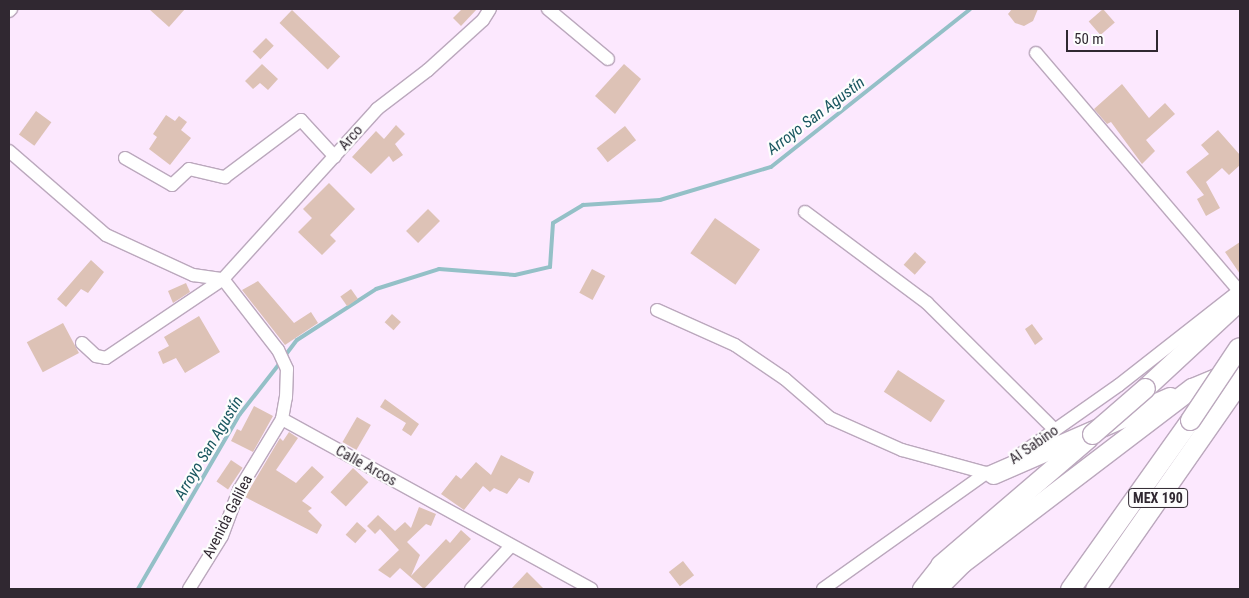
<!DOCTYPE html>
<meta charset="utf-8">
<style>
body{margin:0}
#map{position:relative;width:1249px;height:598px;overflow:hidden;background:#fce8fe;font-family:"Roboto Condensed",sans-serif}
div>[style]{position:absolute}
.stream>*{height:4px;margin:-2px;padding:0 2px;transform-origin:2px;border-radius:2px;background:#94c0c7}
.building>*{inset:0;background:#ddc2b6;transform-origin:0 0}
.roads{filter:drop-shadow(1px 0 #bba8bd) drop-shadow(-1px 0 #bba8bd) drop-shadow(0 1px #bba8bd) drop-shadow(0 -1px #bba8bd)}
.minor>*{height:12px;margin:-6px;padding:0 6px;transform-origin:6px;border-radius:6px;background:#fff}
.major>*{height:16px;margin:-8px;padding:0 8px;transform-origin:8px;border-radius:8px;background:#fff}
.highway>*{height:19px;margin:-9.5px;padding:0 9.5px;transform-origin:9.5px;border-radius:9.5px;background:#fff}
.bridges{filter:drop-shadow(1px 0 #bba8bd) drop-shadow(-1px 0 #bba8bd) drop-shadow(0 1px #bba8bd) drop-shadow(0 -1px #bba8bd)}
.highway-bridge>*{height:19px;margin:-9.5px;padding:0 9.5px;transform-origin:9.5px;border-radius:9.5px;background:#fff}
span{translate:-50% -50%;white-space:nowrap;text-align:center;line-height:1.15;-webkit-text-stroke:4.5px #fdfdfd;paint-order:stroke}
.shield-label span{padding:1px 4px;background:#fdfdfd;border:1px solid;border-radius:4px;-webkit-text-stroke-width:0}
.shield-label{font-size:14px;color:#302831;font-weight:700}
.street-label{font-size:15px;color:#302831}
.water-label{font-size:16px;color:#1a5760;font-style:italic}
.frame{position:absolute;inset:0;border:10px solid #302831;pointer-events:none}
.scale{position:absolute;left:1066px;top:30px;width:92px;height:22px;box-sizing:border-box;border:2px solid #302831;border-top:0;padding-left:6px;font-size:15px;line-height:18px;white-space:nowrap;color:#302831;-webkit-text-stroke:4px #fdfdfd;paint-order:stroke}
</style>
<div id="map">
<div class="stream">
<i style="left:284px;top:357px;width:21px;rotate:-53deg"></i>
<i style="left:297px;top:340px;width:94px;rotate:-32.8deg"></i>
<i style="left:376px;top:289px;width:66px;rotate:-17.6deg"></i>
<i style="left:439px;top:269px;width:76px;rotate:4.5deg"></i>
<i style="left:515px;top:275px;width:36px;rotate:-13deg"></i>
<i style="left:550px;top:267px;width:44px;rotate:-86.1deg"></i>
<i style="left:553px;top:223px;width:35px;rotate:-31deg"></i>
<i style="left:583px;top:205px;width:77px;rotate:-3.7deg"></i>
<i style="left:660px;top:200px;width:116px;rotate:-16.6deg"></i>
<i style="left:771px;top:167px;width:254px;rotate:-38.4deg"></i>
<i style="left:138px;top:589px;width:203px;rotate:-59.8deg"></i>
<i style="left:240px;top:414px;width:65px;rotate:-51.9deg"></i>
</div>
<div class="building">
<i style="clip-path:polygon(149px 9px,185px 9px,169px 27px)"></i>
<i style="clip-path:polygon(462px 9px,477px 9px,461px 26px,453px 18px)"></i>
<i style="clip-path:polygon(1012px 9px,1038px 9px,1033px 21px,1024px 26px,1015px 23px,1008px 14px)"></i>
<i style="left:1103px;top:9px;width:18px;height:19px;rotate:49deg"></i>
<i style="left:292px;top:10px;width:67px;height:18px;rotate:44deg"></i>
<i style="left:266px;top:38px;width:11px;height:19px;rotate:45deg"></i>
<i style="clip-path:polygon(262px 64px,278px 79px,268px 90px,260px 83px,253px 89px,245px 81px)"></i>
<i style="clip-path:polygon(624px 64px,641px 79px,615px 114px,595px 96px)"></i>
<i style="clip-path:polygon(1122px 84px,1149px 118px,1165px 103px,1175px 114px,1146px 140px,1155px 151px,1142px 164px,1111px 122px,1107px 124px,1094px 109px)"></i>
<i style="left:36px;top:111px;width:19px;height:29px;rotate:36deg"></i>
<i style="clip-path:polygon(166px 115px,175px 121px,179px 116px,187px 122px,181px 130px,191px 138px,170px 165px,149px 149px,157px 137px,153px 134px)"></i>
<i style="clip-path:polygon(396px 125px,405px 134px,395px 144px,403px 155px,393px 162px,389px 156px,371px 174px,352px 157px,376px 131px,384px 139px)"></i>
<i style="left:625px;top:126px;width:18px;height:36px;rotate:52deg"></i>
<i style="clip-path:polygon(1218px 130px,1240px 155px,1240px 165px,1229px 175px,1222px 168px,1206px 182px,1220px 208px,1206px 216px,1197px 199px,1204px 195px,1186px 172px,1209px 154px,1201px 145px)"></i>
<i style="clip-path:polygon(329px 183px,355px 209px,330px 235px,336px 241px,322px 255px,298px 232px,312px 218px,303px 209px)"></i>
<i style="left:428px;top:209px;width:17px;height:31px;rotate:45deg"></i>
<i style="left:715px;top:218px;width:55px;height:43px;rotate:35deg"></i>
<i style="clip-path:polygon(1240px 242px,1240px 274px,1225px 252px)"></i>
<i style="left:915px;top:252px;width:15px;height:17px;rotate:42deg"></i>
<i style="clip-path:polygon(91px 260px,104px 272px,88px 293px,81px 289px,66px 307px,57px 299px)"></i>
<i style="left:592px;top:269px;width:15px;height:27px;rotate:28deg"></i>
<i style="clip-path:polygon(258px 281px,294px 323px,311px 312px,318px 323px,285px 345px,242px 290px)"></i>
<i style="clip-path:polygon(186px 283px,190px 292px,173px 303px,168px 291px)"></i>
<i style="left:351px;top:289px;width:12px;height:13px;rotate:55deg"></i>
<i style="left:392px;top:314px;width:12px;height:11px;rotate:42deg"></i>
<i style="clip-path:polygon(199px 316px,220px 352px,185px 373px,176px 358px,163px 364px,158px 352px,169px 346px,164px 337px)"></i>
<i style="left:63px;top:323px;width:34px;height:41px;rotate:62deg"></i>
<i style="clip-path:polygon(1032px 324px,1043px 339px,1035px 345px,1025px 329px)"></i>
<i style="left:898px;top:370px;width:56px;height:26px;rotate:33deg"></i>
<i style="clip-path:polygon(385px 399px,419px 424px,411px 436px,402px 430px,406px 423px,380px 407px)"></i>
<i style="clip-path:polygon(254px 406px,273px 416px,253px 452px,231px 441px,237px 429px,241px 431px)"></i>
<i style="left:357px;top:417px;width:16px;height:29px;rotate:30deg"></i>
<i style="clip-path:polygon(289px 432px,298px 438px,276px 470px,296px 483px,312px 466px,324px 477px,302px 501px,312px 508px,308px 511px,322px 525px,317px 534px,245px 497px,280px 438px,283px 441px)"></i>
<i style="clip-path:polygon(501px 455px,534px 472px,529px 483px,519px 478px,507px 494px,494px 488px,490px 492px,483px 486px,464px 510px,441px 494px,456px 475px,461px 479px,476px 462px,491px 475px)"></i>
<i style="left:231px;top:460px;width:14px;height:26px;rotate:34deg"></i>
<i style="left:353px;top:468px;width:21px;height:33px;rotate:43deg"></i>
<i style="clip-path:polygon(419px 507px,436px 514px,431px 526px,426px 524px,407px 542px,420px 555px,411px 576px,446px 539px,450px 543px,461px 530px,471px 539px,424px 589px,400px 568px,390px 578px,378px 570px,399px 550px,380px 529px,375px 534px,367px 526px,378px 515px,395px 531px,405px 522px,411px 528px)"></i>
<i style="left:357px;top:522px;width:13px;height:17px;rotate:42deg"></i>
<i style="left:683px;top:561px;width:18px;height:18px;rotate:52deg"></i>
<i style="clip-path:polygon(527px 572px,544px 589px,511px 589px)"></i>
</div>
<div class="roads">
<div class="minor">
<i style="left:548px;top:9px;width:78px;rotate:39.8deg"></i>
<i style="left:9px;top:11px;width:3px;rotate:-45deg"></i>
<i style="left:1036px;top:53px;width:313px;rotate:49.5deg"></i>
<i style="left:9px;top:151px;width:128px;rotate:40.9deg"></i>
<i style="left:106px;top:235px;width:96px;rotate:24.7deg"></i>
<i style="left:193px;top:275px;width:30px;rotate:8deg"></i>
<i style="left:125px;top:158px;width:54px;rotate:29.9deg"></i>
<i style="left:172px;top:185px;width:23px;rotate:-43deg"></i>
<i style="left:189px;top:169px;width:37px;rotate:13deg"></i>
<i style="left:225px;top:177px;width:95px;rotate:-36.9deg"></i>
<i style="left:301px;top:120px;width:50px;rotate:47.4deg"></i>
<i style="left:805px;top:212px;width:152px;rotate:36.7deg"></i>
<i style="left:927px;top:303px;width:180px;rotate:44.8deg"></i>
<i style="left:657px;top:310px;width:85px;rotate:24.2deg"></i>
<i style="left:735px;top:345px;width:60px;rotate:34.2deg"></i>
<i style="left:785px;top:379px;width:60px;rotate:40.9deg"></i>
<i style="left:830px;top:418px;width:79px;rotate:24deg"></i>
<i style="left:902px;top:450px;width:87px;rotate:15.3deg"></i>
<i style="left:82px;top:343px;width:19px;rotate:43deg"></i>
<i style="left:96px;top:356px;width:10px;rotate:11deg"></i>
<i style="left:106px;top:358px;width:141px;rotate:-34deg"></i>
<i style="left:223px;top:279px;width:229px;rotate:-47.8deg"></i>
<i style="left:377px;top:109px;width:64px;rotate:-37.4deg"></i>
<i style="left:428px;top:70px;width:74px;rotate:-42.3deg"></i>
<i style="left:483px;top:20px;width:13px;rotate:-58deg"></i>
<i style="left:282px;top:419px;width:353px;rotate:28.8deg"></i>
<i style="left:1018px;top:456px;width:123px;rotate:-35.1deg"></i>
<i style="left:1119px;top:385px;width:154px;rotate:-38.1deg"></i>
<i style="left:189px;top:589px;width:62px;rotate:-58.1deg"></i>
<i style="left:222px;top:536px;width:49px;rotate:-69.7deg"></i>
<i style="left:239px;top:490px;width:83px;rotate:-58.8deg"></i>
<i style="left:282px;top:419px;width:22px;rotate:-80deg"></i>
<i style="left:286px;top:397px;width:28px;rotate:-88deg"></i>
<i style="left:287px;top:369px;width:21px;rotate:-115deg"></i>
<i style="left:278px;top:350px;width:90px;rotate:-127.8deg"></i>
<i style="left:471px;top:589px;width:59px;rotate:-47.1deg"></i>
<i style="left:823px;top:589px;width:200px;rotate:-35.4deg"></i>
<i style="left:986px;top:473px;width:12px;rotate:-9deg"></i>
</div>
<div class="major">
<i style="left:921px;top:589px;width:31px;rotate:-52deg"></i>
</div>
<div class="highway">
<i style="left:1145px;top:388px;width:129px;rotate:-42.8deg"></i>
<i style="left:993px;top:474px;width:193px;rotate:-23.5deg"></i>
<i style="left:940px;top:565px;width:195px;rotate:-40.6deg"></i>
<i style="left:936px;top:589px;width:37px;rotate:-45deg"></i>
<i style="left:962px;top:563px;width:289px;rotate:-37.3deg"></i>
<i style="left:1192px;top:388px;width:52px;rotate:-22.6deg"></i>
<i style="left:1070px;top:589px;width:207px;rotate:-54.6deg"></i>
<i style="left:1095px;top:589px;width:254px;rotate:-55.1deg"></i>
</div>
</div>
<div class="bridges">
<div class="highway-bridge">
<i style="left:1190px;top:420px;width:87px;rotate:-56.3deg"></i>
<i style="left:1092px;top:434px;width:70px;rotate:-41deg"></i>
</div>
</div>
<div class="shield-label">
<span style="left:1158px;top:498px">MEX 190</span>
</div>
<div class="street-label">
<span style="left:351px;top:138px;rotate:-49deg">Arco</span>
<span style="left:1034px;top:445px;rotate:-35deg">Al Sabino</span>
<span style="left:366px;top:466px;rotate:29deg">Calle Arcos</span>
<span style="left:228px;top:517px;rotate:-63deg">Avenida Galilea</span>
</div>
<div class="water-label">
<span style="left:816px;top:116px;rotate:-37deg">Arroyo San Agustín</span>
<span style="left:209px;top:448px;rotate:-59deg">Arroyo San Agustín</span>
</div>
<div class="frame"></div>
<div class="scale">50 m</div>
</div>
